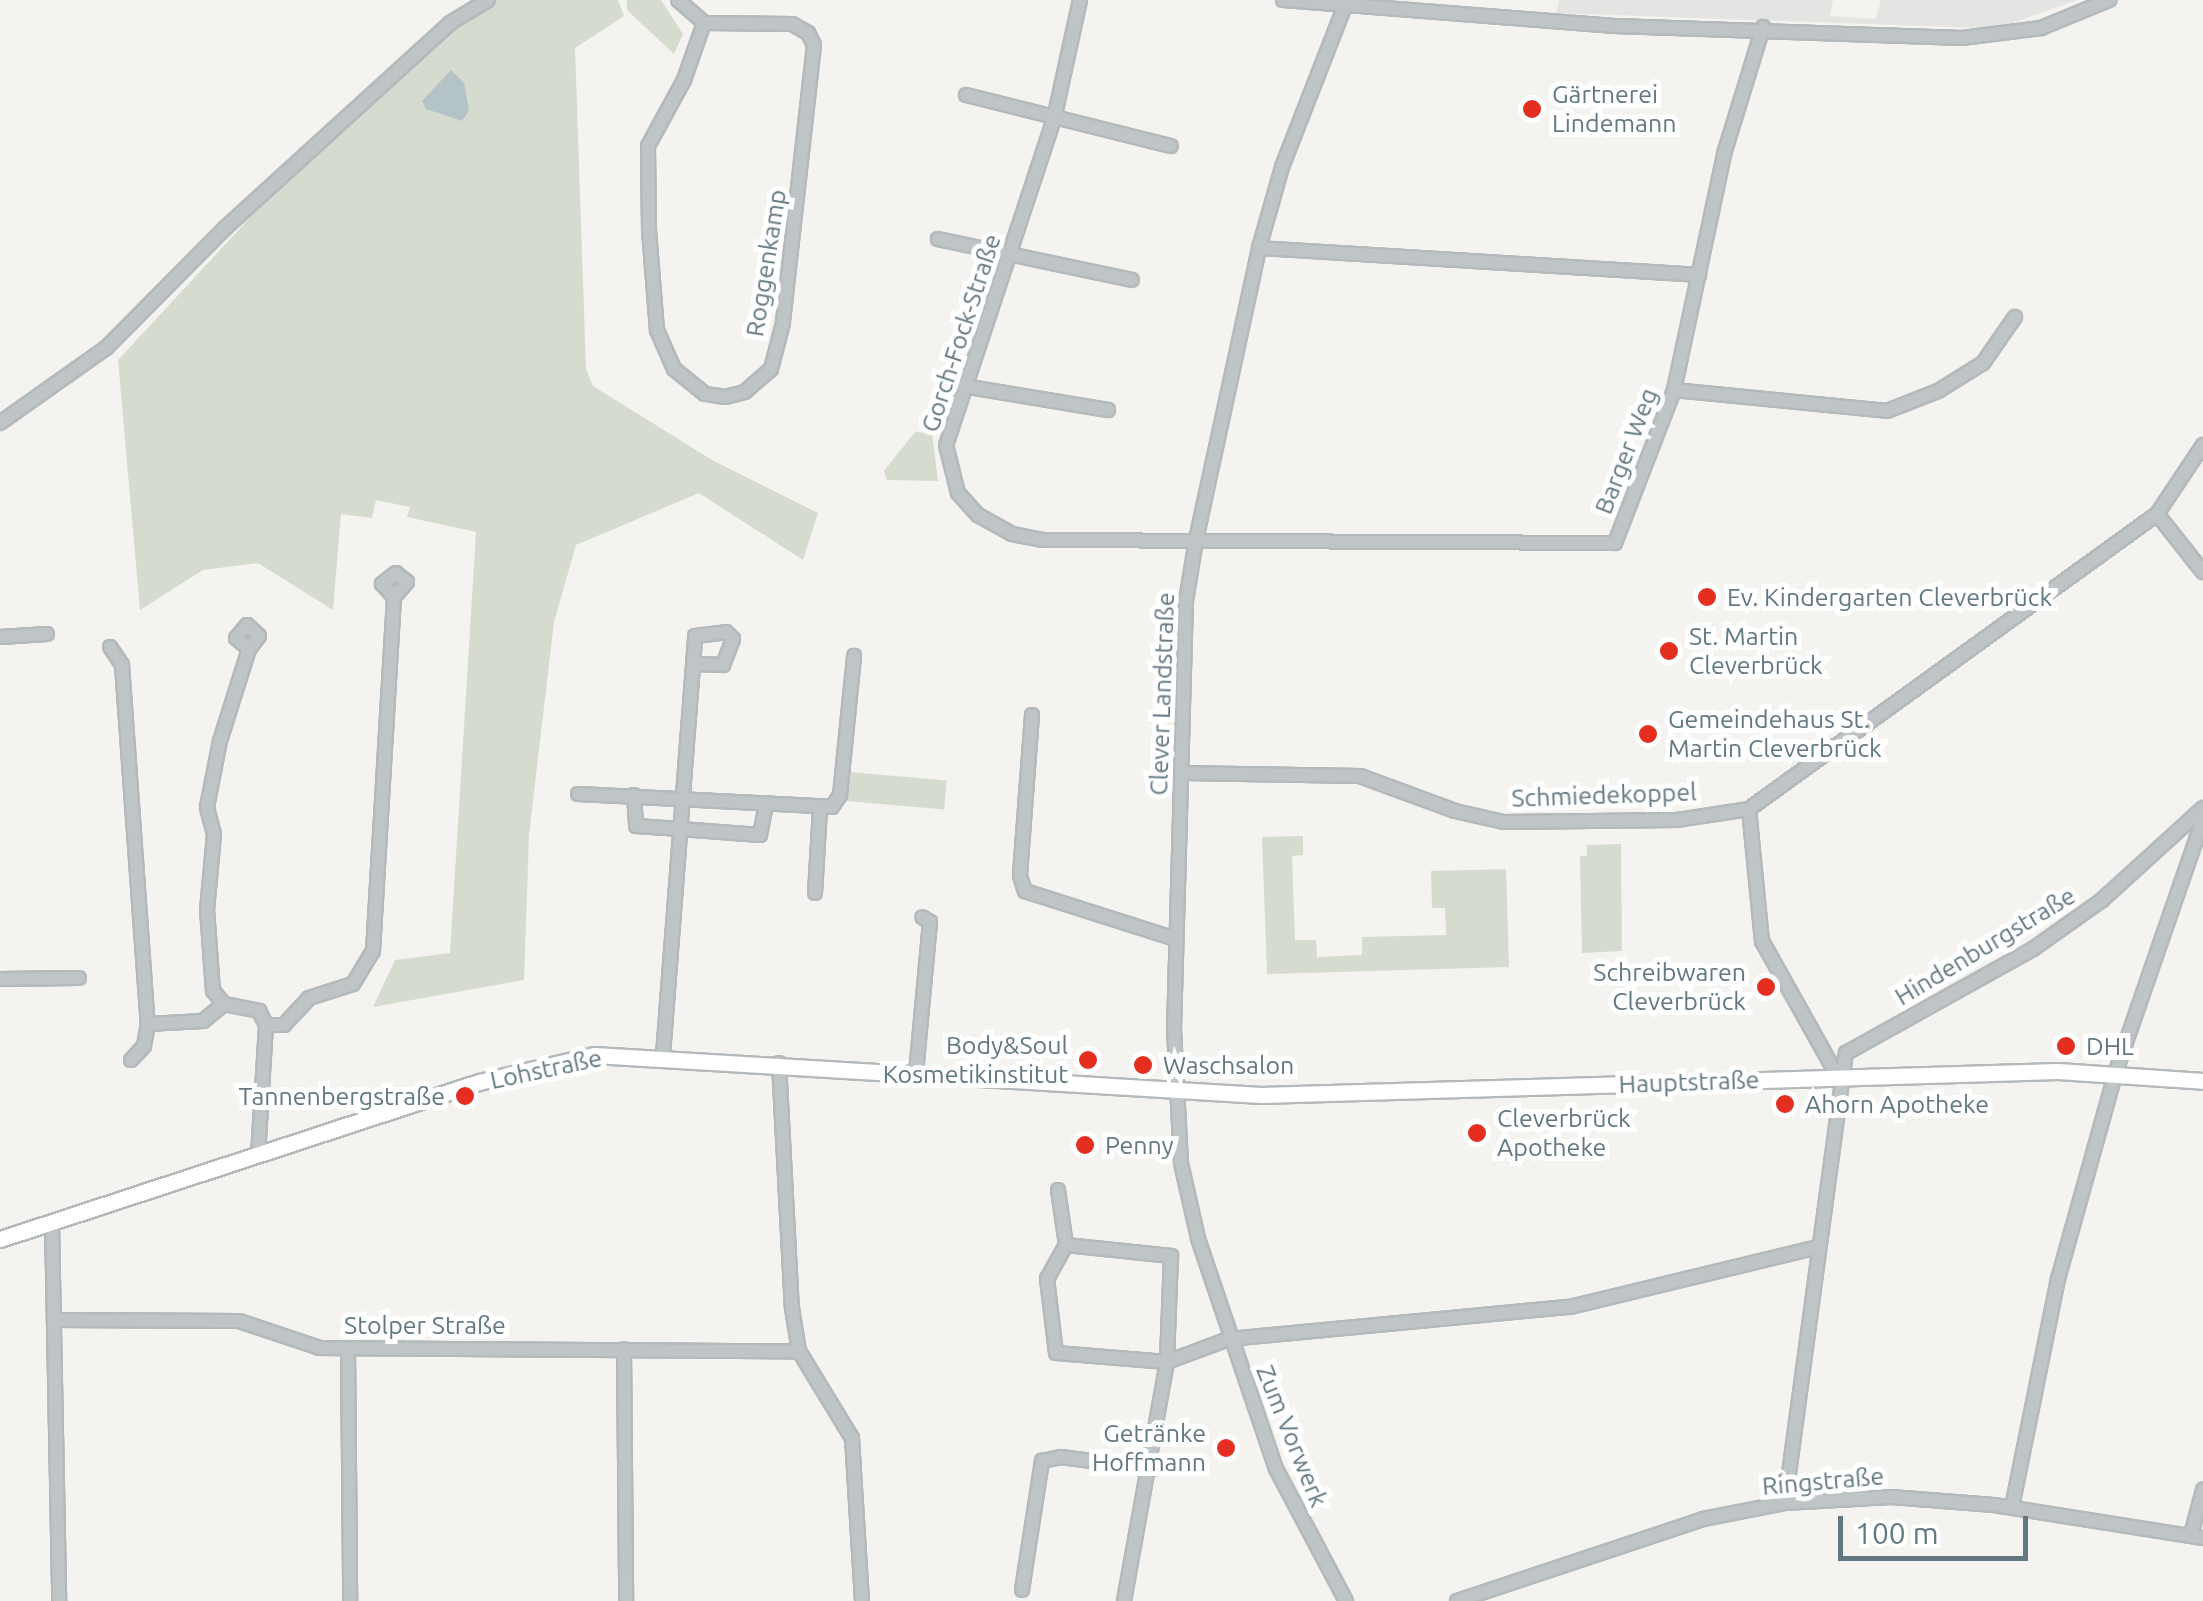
<!DOCTYPE html>
<meta charset="utf-8">
<style>
body{margin:0}
#map{position:relative;width:2203px;height:1601px;overflow:hidden;background:#f4f3ef;font-family:Ubuntu,sans-serif}
div>[style]{position:absolute}
.built>*{inset:0;background:#e4e5e3}
.green>*{inset:0;background:#d6dbd0;transform-origin:0 0}
.water>*{inset:0;background:#b4c3c5}
.roads{filter:drop-shadow(2px 0 #b4b9bc) drop-shadow(-2px 0 #b4b9bc) drop-shadow(0 2px #b4b9bc) drop-shadow(0 -2px #b4b9bc)}
.minor>*{height:12px;margin:-6px;padding:0 6px;transform-origin:6px;border-radius:6px;background:#bfc4c6}
.major>*{height:15px;margin:-7.5px;padding:0 7.5px;transform-origin:7.5px;border-radius:7.5px;background:#fff}
.dots>*{width:28px;height:28px;translate:-50% -50%;box-sizing:border-box;border:5px solid #fff;border-radius:50%}
span{translate:-50% -50%;white-space:nowrap;text-align:center;line-height:1.15;-webkit-text-stroke:10px #fff;paint-order:stroke}
.poi-label{font-size:25px;color:#627881}
.left{translate:0 -50%;text-align:left}
.right{translate:-100% -50%;text-align:right}
.street-label{font-size:25px;color:#627881}
.scale{position:absolute;left:1838px;top:1516px;width:190px;height:45px;box-sizing:border-box;border:5px solid #627881;border-top:0;padding-left:12px;font-size:30px;line-height:35px;white-space:nowrap;color:#627881;-webkit-text-stroke:8px #fff;paint-order:stroke}
</style>
<div id="map">
<div class="built">
<i style="clip-path:polygon(1559px 0,1833px 0,1830px 16px,1876px 19px,1881px 0,2077px 0,2007px 25px,1980px 28px,1556px 13px)"></i>
</div>
<div class="green">
<i style="clip-path:polygon(494px 0,618px 0,624px 16px,575px 48px,586px 369px,593px 386px,712px 460px,818px 513px,803px 560px,699px 493px,576px 545px,554px 622px,529px 835px,524px 980px,373px 1007px,395px 960px,450px 953px,476px 532px,407px 517px,410px 507px,376px 500px,372px 518px,341px 514px,333px 610px,258px 563px,203px 570px,140px 610px,118px 360px,359px 100px)"></i>
<i style="clip-path:polygon(627px 0,661px 0,683px 34px,674px 54px,627px 10px)"></i>
<i style="clip-path:polygon(915px 432px,932px 433px,938px 481px,887px 480px,884px 471px)"></i>
<i style="left:849px;top:772px;width:98px;height:29px;rotate:5deg"></i>
<i style="clip-path:polygon(1303px 836px,1303px 855px,1292px 856px,1295px 940px,1316px 940px,1317px 957px,1362px 955px,1362px 937px,1446px 935px,1445px 908px,1432px 908px,1431px 871px,1506px 869px,1509px 967px,1267px 974px,1262px 837px)"></i>
<i style="clip-path:polygon(1621px 844px,1622px 951px,1582px 953px,1580px 856px,1587px 856px,1587px 845px)"></i>
</div>
<div class="water">
<i style="clip-path:polygon(451px 70px,464px 83px,469px 110px,462px 121px,426px 109px,422px 101px)"></i>
</div>
<div class="roads">
<div class="minor">
<i style="left:678px;top:0;width:35px;rotate:41deg"></i>
<i style="left:704px;top:23px;width:88px;rotate:0.7deg"></i>
<i style="left:792px;top:24px;width:18px;rotate:29deg"></i>
<i style="left:808px;top:33px;width:13px;rotate:63deg"></i>
<i style="left:814px;top:45px;width:280px;rotate:96.4deg"></i>
<i style="left:783px;top:323px;width:48px;rotate:104.6deg"></i>
<i style="left:771px;top:369px;width:35px;rotate:139deg"></i>
<i style="left:745px;top:392px;width:21px;rotate:166deg"></i>
<i style="left:725px;top:397px;width:20px;rotate:-171deg"></i>
<i style="left:705px;top:394px;width:40px;rotate:-141deg"></i>
<i style="left:674px;top:369px;width:43px;rotate:-113.6deg"></i>
<i style="left:657px;top:330px;width:100px;rotate:-94.6deg"></i>
<i style="left:649px;top:230px;width:84px;rotate:-90.7deg"></i>
<i style="left:648px;top:146px;width:75px;rotate:-61.4deg"></i>
<i style="left:684px;top:80px;width:60px;rotate:-70.7deg"></i>
<i style="left:1080px;top:0;width:122px;rotate:102.3deg"></i>
<i style="left:1054px;top:119px;width:343px;rotate:108.3deg"></i>
<i style="left:946px;top:445px;width:49px;rotate:76deg"></i>
<i style="left:958px;top:493px;width:30px;rotate:48deg"></i>
<i style="left:978px;top:515px;width:39px;rotate:29deg"></i>
<i style="left:1012px;top:534px;width:32px;rotate:11deg"></i>
<i style="left:1043px;top:540px;width:572px;rotate:0.3deg"></i>
<i style="left:1615px;top:543px;width:164px;rotate:-68.9deg"></i>
<i style="left:1674px;top:390px;width:241px;rotate:-78deg"></i>
<i style="left:1724px;top:154px;width:133px;rotate:-72.9deg"></i>
<i style="left:1283px;top:0;width:333px;rotate:4.5deg"></i>
<i style="left:1615px;top:26px;width:347px;rotate:2deg"></i>
<i style="left:1962px;top:38px;width:80px;rotate:-7.2deg"></i>
<i style="left:2041px;top:28px;width:74px;rotate:-22.4deg"></i>
<i style="left:966px;top:95px;width:211px;rotate:14deg"></i>
<i style="left:938px;top:239px;width:198px;rotate:11.9deg"></i>
<i style="left:1259px;top:248px;width:441px;rotate:3.5deg"></i>
<i style="left:963px;top:386px;width:147px;rotate:9.4deg"></i>
<i style="left:1674px;top:390px;width:214px;rotate:5.6deg"></i>
<i style="left:1887px;top:411px;width:55px;rotate:-21.4deg"></i>
<i style="left:1938px;top:391px;width:53px;rotate:-31.9deg"></i>
<i style="left:1983px;top:363px;width:56px;rotate:-55.2deg"></i>
<i style="left:0;top:423px;width:130px;rotate:-35.3deg"></i>
<i style="left:106px;top:348px;width:168px;rotate:-45.2deg"></i>
<i style="left:224px;top:229px;width:306px;rotate:-42.3deg"></i>
<i style="left:450px;top:23px;width:44px;rotate:-31.2deg"></i>
<i style="left:2157px;top:514px;width:74px;rotate:51.6deg"></i>
<i style="left:0;top:637px;width:47px;rotate:-3.7deg"></i>
<i style="left:110px;top:647px;width:22px;rotate:56deg"></i>
<i style="left:122px;top:665px;width:360px;rotate:85.9deg"></i>
<i style="left:1032px;top:715px;width:161px;rotate:94.3deg"></i>
<i style="left:1020px;top:876px;width:16px;rotate:72deg"></i>
<i style="left:1025px;top:891px;width:157px;rotate:17.7deg"></i>
<i style="left:1182px;top:773px;width:178px;rotate:1deg"></i>
<i style="left:1360px;top:776px;width:101px;rotate:20.2deg"></i>
<i style="left:1455px;top:811px;width:50px;rotate:12.7deg"></i>
<i style="left:1504px;top:822px;width:173px;rotate:-0.7deg"></i>
<i style="left:1677px;top:820px;width:73px;rotate:-8.7deg"></i>
<i style="left:1749px;top:809px;width:503px;rotate:-35.87deg"></i>
<i style="left:2157px;top:514px;width:83px;rotate:-56.3deg"></i>
<i style="left:578px;top:794px;width:254px;rotate:2.9deg"></i>
<i style="left:832px;top:807px;width:14px;rotate:-56deg"></i>
<i style="left:840px;top:795px;width:140px;rotate:-84.2deg"></i>
<i style="left:634px;top:795px;width:31px;rotate:86deg"></i>
<i style="left:636px;top:826px;width:44px;rotate:3.9deg"></i>
<i style="left:680px;top:829px;width:80px;rotate:4.3deg"></i>
<i style="left:760px;top:835px;width:31px;rotate:-79deg"></i>
<i style="left:1749px;top:809px;width:133px;rotate:84.4deg"></i>
<i style="left:1762px;top:941px;width:156px;rotate:60.8deg"></i>
<i style="left:815px;top:893px;width:84px;rotate:-86.6deg"></i>
<i style="left:0;top:979px;width:79px;rotate:-0.7deg"></i>
<i style="left:224px;top:1004px;width:17px;rotate:-130deg"></i>
<i style="left:213px;top:991px;width:81px;rotate:-94.2deg"></i>
<i style="left:207px;top:910px;width:76px;rotate:-84.7deg"></i>
<i style="left:214px;top:834px;width:28px;rotate:-105deg"></i>
<i style="left:207px;top:807px;width:67px;rotate:-78.9deg"></i>
<i style="left:220px;top:741px;width:96px;rotate:-72.5deg"></i>
<i style="left:249px;top:649px;width:16px;rotate:-52deg"></i>
<i style="left:259px;top:636px;width:16px;rotate:-137deg"></i>
<i style="left:247px;top:625px;width:17px;rotate:130deg"></i>
<i style="left:236px;top:638px;width:17px;rotate:40deg"></i>
<i style="left:266px;top:1025px;width:18px"></i>
<i style="left:284px;top:1025px;width:37px;rotate:-47deg"></i>
<i style="left:309px;top:998px;width:46px;rotate:-17.7deg"></i>
<i style="left:353px;top:984px;width:39px;rotate:-59deg"></i>
<i style="left:373px;top:951px;width:355px;rotate:-86.6deg"></i>
<i style="left:394px;top:597px;width:20px;rotate:-49deg"></i>
<i style="left:407px;top:582px;width:14px;rotate:-141deg"></i>
<i style="left:396px;top:573px;width:18px;rotate:142deg"></i>
<i style="left:382px;top:584px;width:18px;rotate:47deg"></i>
<i style="left:663px;top:1055px;width:420px;rotate:-85.6deg"></i>
<i style="left:695px;top:636px;width:31px;rotate:-7deg"></i>
<i style="left:726px;top:632px;width:10px;rotate:45deg"></i>
<i style="left:733px;top:639px;width:28px;rotate:111deg"></i>
<i style="left:723px;top:665px;width:30px;rotate:-178deg"></i>
<i style="left:131px;top:1060px;width:19px;rotate:-47deg"></i>
<i style="left:144px;top:1046px;width:22px;rotate:-80deg"></i>
<i style="left:148px;top:1024px;width:55px;rotate:-3.1deg"></i>
<i style="left:203px;top:1021px;width:27px;rotate:-39deg"></i>
<i style="left:224px;top:1004px;width:36px;rotate:11deg"></i>
<i style="left:259px;top:1011px;width:16px;rotate:63deg"></i>
<i style="left:266px;top:1025px;width:131px;rotate:93.5deg"></i>
<i style="left:779px;top:1063px;width:245px;rotate:87deg"></i>
<i style="left:792px;top:1308px;width:44px;rotate:80.8deg"></i>
<i style="left:799px;top:1351px;width:102px;rotate:58.7deg"></i>
<i style="left:852px;top:1438px;width:163px;rotate:86.5deg"></i>
<i style="left:916px;top:1073px;width:152px;rotate:-84.7deg"></i>
<i style="left:930px;top:922px;width:9px;rotate:-148deg"></i>
<i style="left:1058px;top:1190px;width:56px;rotate:81.7deg"></i>
<i style="left:1066px;top:1245px;width:106px;rotate:6deg"></i>
<i style="left:1171px;top:1256px;width:106px;rotate:92.2deg"></i>
<i style="left:1167px;top:1362px;width:111px;rotate:-175.4deg"></i>
<i style="left:1056px;top:1353px;width:75px;rotate:-96.9deg"></i>
<i style="left:1047px;top:1279px;width:39px;rotate:-61deg"></i>
<i style="left:52px;top:1223px;width:378px;rotate:88.9deg"></i>
<i style="left:56px;top:1320px;width:183px;rotate:0.3deg"></i>
<i style="left:239px;top:1321px;width:85px;rotate:18.4deg"></i>
<i style="left:320px;top:1348px;width:479px;rotate:0.4deg"></i>
<i style="left:348px;top:1348px;width:253px;rotate:89.5deg"></i>
<i style="left:624px;top:1349px;width:252px;rotate:89.5deg"></i>
<i style="left:1785px;top:1503px;width:454px;rotate:-82.3deg"></i>
<i style="left:1846px;top:1053px;width:214px;rotate:-29.1deg"></i>
<i style="left:2033px;top:949px;width:85px;rotate:-35.4deg"></i>
<i style="left:2102px;top:900px;width:137px;rotate:-42.3deg"></i>
<i style="left:2012px;top:1507px;width:233px;rotate:-78.6deg"></i>
<i style="left:2058px;top:1279px;width:216px;rotate:-74.4deg"></i>
<i style="left:2116px;top:1071px;width:266px;rotate:-70.9deg"></i>
<i style="left:2191px;top:1535px;width:47px;rotate:-75.1deg"></i>
<i style="left:1022px;top:1590px;width:131px;rotate:-81.2deg"></i>
<i style="left:1042px;top:1461px;width:19px;rotate:-12deg"></i>
<i style="left:1061px;top:1457px;width:92px;rotate:7.5deg"></i>
<i style="left:1124px;top:1601px;width:243px;rotate:-79.8deg"></i>
<i style="left:1167px;top:1362px;width:66px;rotate:-20.4deg"></i>
<i style="left:1229px;top:1339px;width:342px;rotate:-5.4deg"></i>
<i style="left:1570px;top:1307px;width:255px;rotate:-13.6deg"></i>
<i style="left:1346px;top:1601px;width:149px;rotate:-117.9deg"></i>
<i style="left:1276px;top:1469px;width:244px;rotate:-108.7deg"></i>
<i style="left:1198px;top:1238px;width:77px;rotate:-102.8deg"></i>
<i style="left:1181px;top:1163px;width:133px;rotate:-93deg"></i>
<i style="left:1174px;top:1030px;width:429px;rotate:-88.4deg"></i>
<i style="left:1186px;top:601px;width:62px;rotate:-80.7deg"></i>
<i style="left:1196px;top:540px;width:299px;rotate:-77.8deg"></i>
<i style="left:1259px;top:248px;width:84px;rotate:-74.1deg"></i>
<i style="left:1282px;top:167px;width:179px;rotate:-68.7deg"></i>
<i style="left:1457px;top:1601px;width:259px;rotate:-18.4deg"></i>
<i style="left:1703px;top:1519px;width:84px;rotate:-11deg"></i>
<i style="left:1785px;top:1503px;width:106px;rotate:-3.2deg"></i>
<i style="left:1891px;top:1497px;width:103px;rotate:4.4deg"></i>
<i style="left:1994px;top:1505px;width:212px;rotate:9deg"></i>
</div>
<div class="major">
<i style="left:0;top:1239px;width:504px;rotate:-18.15deg"></i>
<i style="left:479px;top:1082px;width:118px;rotate:-13.2deg"></i>
<i style="left:594px;top:1055px;width:668px;rotate:3.43deg"></i>
<i style="left:1261px;top:1095px;width:797px;rotate:-1.72deg"></i>
<i style="left:2058px;top:1071px;width:145px;rotate:3.9deg"></i>
</div>
</div>
<div class="dots">
<i style="left:1532px;top:109px;background:#e32e20"></i>
<i style="left:1707px;top:597px;background:#e32e20"></i>
<i style="left:1669px;top:651px;background:#e32e20"></i>
<i style="left:1648px;top:734px;background:#e32e20"></i>
<i style="left:1766px;top:987px;background:#e32e20"></i>
<i style="left:2066px;top:1046px;background:#e32e20"></i>
<i style="left:1088px;top:1060px;background:#e32e20"></i>
<i style="left:1143px;top:1065px;background:#e32e20"></i>
<i style="left:465px;top:1096px;background:#e32e20"></i>
<i style="left:1785px;top:1104px;background:#e32e20"></i>
<i style="left:1477px;top:1133px;background:#e32e20"></i>
<i style="left:1085px;top:1145px;background:#e32e20"></i>
<i style="left:1226px;top:1448px;background:#e32e20"></i>
</div>
<div class="poi-label">
<span class="left" style="left:1552px;top:109px">Gärtnerei<br>Lindemann</span>
<span class="left" style="left:1727px;top:597px">Ev. Kindergarten Cleverbrück</span>
<span class="left" style="left:1689px;top:651px">St. Martin<br>Cleverbrück</span>
<span class="left" style="left:1668px;top:734px">Gemeindehaus St.<br>Martin Cleverbrück</span>
<span class="right" style="left:1746px;top:987px">Schreibwaren<br>Cleverbrück</span>
<span class="right" style="left:1068px;top:1060px">Body&amp;Soul<br>Kosmetikinstitut</span>
<span class="left" style="left:2086px;top:1046px">DHL</span>
<span class="left" style="left:1163px;top:1065px">Waschsalon</span>
<span class="right" style="left:445px;top:1096px">Tannenbergstraße</span>
<span class="left" style="left:1805px;top:1104px">Ahorn Apotheke</span>
<span class="left" style="left:1497px;top:1133px">Cleverbrück<br>Apotheke</span>
<span class="left" style="left:1105px;top:1145px">Penny</span>
<span class="right" style="left:1206px;top:1448px">Getränke<br>Hoffmann</span>
</div>
<div class="street-label">
<span style="left:766px;top:263px;rotate:-81deg">Roggenkamp</span>
<span style="left:961px;top:333px;rotate:-72deg">Gorch-Fock-Straße</span>
<span style="left:1626px;top:451px;rotate:-69deg">Barger Weg</span>
<span style="left:1162px;top:694px;rotate:-88deg">Clever Landstraße</span>
<span style="left:1604px;top:795px;rotate:-2deg">Schmiedekoppel</span>
<span style="left:1985px;top:946px;rotate:-31deg">Hindenburgstraße</span>
<span style="left:546px;top:1069px;rotate:-12deg">Lohstraße</span>
<span style="left:1689px;top:1082px;rotate:-2deg">Hauptstraße</span>
<span style="left:425px;top:1325px">Stolper Straße</span>
<span style="left:1292px;top:1436px;rotate:68deg">Zum Vorwerk</span>
<span style="left:1823px;top:1481px;rotate:-5deg">Ringstraße</span>
</div>
<div class="scale">100 m</div>
</div>
